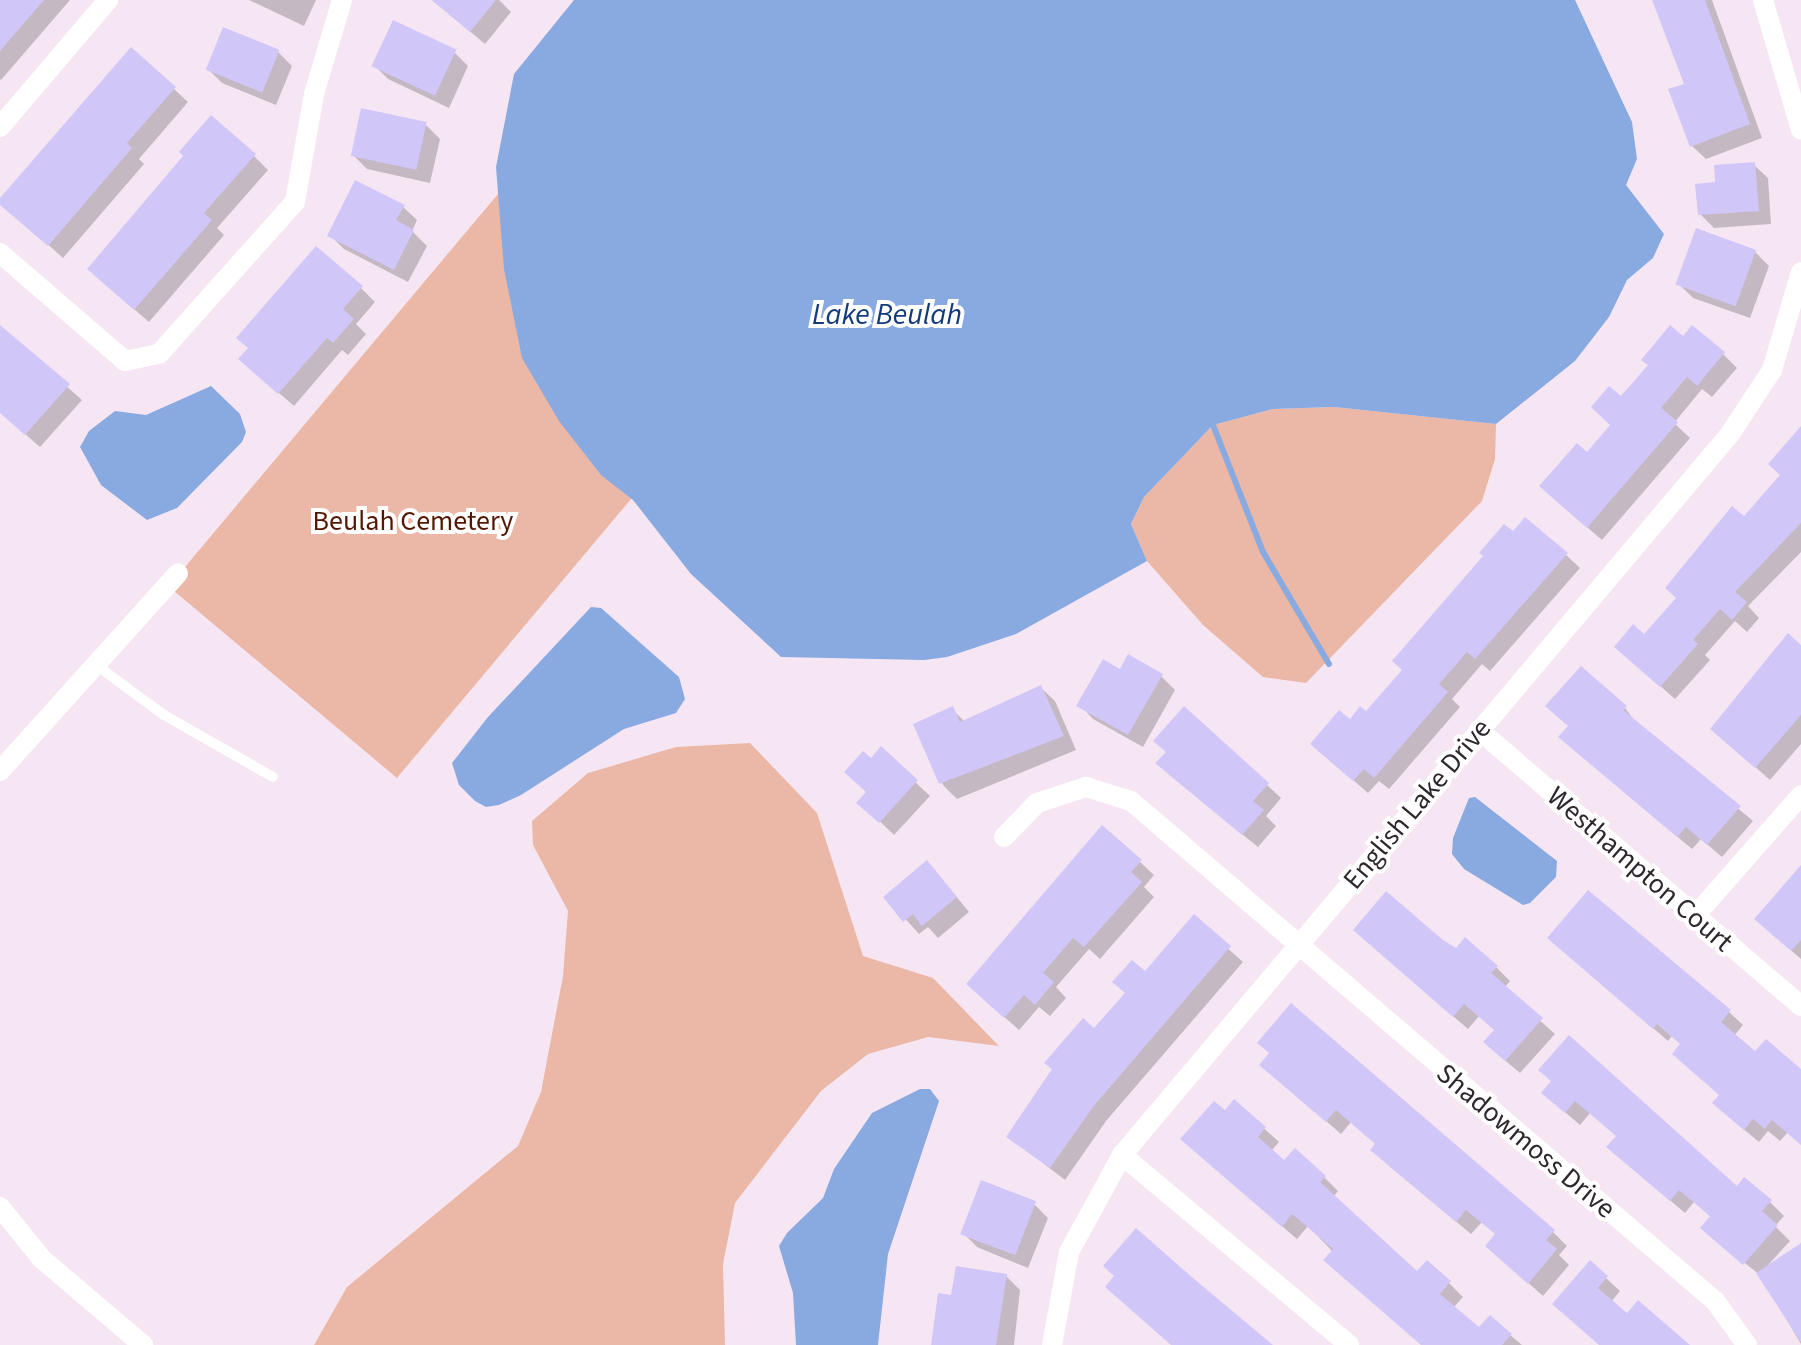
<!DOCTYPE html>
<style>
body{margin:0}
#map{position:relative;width:1801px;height:1345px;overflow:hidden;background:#f6e6f4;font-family:"Source Sans 3",sans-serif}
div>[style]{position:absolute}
.green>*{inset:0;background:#ebb7a6;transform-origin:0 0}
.water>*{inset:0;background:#88aae0}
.shadow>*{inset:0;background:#0003}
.stream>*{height:6px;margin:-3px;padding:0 3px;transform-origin:3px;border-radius:3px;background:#88aae0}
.building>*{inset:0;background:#d1c6f8;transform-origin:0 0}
.lane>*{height:10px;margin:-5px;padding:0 5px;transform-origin:5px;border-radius:5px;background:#fff}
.street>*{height:20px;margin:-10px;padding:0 10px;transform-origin:10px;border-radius:10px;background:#fff}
span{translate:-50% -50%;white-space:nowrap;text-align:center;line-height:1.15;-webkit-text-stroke:8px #fff;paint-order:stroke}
.park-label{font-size:28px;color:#541802}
.street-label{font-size:28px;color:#2e282e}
.water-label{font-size:30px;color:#133a7a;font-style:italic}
</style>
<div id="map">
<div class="green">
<i style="left:555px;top:126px;width:298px;height:601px;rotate:40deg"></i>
<i style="clip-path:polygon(1334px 407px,1496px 424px,1495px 459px,1482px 501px,1306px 683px,1263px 677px,1203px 625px,1147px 561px,1131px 524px,1144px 497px,1213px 425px,1273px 409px)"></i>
<i style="clip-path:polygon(750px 743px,817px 813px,863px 956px,933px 978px,999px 1046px,928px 1037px,868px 1054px,821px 1091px,735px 1203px,723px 1264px,725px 1345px,314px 1345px,347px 1287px,518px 1146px,541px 1092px,563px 976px,568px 911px,533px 845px,532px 821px,588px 773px,676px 747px)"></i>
</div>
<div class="water">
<i style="clip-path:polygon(574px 0,1575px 0,1632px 122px,1637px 159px,1626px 185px,1664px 234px,1653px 258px,1627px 280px,1609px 317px,1575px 361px,1496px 424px,1334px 407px,1273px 409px,1213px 425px,1144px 497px,1131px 524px,1147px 561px,1016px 634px,947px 657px,924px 660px,781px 657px,691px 574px,633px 500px,601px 475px,559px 421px,522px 358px,504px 269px,496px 167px,514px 74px)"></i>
<i style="clip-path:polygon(211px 386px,240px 414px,246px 432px,242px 442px,177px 508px,147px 520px,101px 485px,80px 447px,89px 431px,115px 411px,146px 415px)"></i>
<i style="clip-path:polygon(591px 607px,601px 608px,679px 677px,685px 699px,676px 713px,624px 729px,521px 795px,499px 805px,486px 807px,475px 801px,459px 785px,452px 763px,488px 717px)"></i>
<i style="clip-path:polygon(1475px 797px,1557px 861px,1556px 877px,1530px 903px,1523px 905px,1464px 869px,1452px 854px,1453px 838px,1469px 798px)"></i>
<i style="clip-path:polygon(920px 1089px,930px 1089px,939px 1101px,888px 1254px,878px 1345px,796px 1345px,793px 1293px,779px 1246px,787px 1233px,823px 1198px,834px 1169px,872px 1113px)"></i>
</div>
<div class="shadow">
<i style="clip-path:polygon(0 0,70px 0,1px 80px,0 79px)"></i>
<i style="clip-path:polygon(249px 0,316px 0,304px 26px)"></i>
<i style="clip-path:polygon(432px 0,499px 0,511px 12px,485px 44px)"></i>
<i style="clip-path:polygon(1654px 0,1712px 0,1762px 138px,1706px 159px,1692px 146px,1687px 85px)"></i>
<i style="clip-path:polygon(278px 52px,292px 66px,276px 105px,222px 83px,208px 69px)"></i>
<i style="clip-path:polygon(454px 52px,468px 66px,449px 108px,388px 79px,374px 65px)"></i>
<i style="clip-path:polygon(174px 89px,188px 102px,139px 159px,144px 164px,63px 258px,0 201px)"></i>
<i style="clip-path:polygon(426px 125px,440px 139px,430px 183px,367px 169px,353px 155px)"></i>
<i style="clip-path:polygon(254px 156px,268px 170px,217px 228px,224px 235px,149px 322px,104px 283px)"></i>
<i style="clip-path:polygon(1754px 165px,1768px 178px,1771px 224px,1714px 228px,1700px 214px,1718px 185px)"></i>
<i style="clip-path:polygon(403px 207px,417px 220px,412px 231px,427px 246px,408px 282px,344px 249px,330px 235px)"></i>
<i style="clip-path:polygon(1755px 252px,1769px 266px,1750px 318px,1693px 298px,1679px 284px)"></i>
<i style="clip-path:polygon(361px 288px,375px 302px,356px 324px,366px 334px,348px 355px,342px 350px,294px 406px,255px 372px)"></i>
<i style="clip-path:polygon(0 328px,82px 400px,40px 447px,0 412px)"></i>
<i style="clip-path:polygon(1723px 354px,1737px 368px,1712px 397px,1702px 389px,1674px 423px,1690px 438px,1602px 540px,1556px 500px,1613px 425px,1622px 400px)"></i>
<i style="clip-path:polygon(1801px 430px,1801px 552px,1748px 606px,1759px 618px,1747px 632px,1735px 621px,1705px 655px,1710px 660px,1675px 699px,1631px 660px,1644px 638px,1783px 475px)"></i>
<i style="clip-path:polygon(1566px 555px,1580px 568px,1490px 671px,1482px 664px,1452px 699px,1460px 707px,1389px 789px,1379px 781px,1368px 793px,1327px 757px,1350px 722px,1366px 715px)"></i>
<i style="clip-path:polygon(1801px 647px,1801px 744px,1770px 780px,1727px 742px)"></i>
<i style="clip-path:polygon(1121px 672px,1161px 676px,1175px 690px,1143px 747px,1093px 719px,1080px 705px)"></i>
<i style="clip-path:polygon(1041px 688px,1055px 701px,1076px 750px,957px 799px,943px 785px,916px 725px,952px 709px,965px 722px)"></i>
<i style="clip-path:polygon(1625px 708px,1637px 724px,1753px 821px,1722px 857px,1701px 839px,1692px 849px,1575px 750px)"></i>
<i style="clip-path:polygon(881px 750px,930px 796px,894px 835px,860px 802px,869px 793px,871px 761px)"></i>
<i style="clip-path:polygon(1172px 777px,1267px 785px,1281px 798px,1266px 816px,1276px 826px,1258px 847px)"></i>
<i style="clip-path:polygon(1140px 862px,1154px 875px,1144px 887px,1154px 897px,1100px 959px,1089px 949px,1056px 987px,1066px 998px,1050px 1016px,1039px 1007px,1019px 1030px,983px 998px)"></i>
<i style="clip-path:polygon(1801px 868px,1801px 959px,1771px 933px)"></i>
<i style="clip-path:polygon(941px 878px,969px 912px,938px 938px,928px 927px,919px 934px,886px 897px)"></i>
<i style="clip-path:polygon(1194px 918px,1243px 962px,1106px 1121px,1065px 1180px,1009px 1137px)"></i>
<i style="clip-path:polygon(1370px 944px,1496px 967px,1510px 981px,1504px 988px,1555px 1034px,1520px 1073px,1500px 1056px,1496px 1031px,1479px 1016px,1468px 1029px)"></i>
<i style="clip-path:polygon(1564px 951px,1729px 1012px,1743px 1025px,1734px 1036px,1756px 1055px,1801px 1073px,1801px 1144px,1788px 1132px,1780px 1141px,1768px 1131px,1759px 1142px,1729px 1117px,1721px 1096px,1683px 1045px,1672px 1036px,1668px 1041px)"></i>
<i style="clip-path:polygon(1262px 1065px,1553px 1232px,1567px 1246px,1559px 1255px,1569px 1265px,1543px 1296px,1502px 1260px,1497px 1235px,1482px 1222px,1471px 1234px,1387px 1164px,1378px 1145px,1351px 1122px,1341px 1134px)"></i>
<i style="clip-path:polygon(1554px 1082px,1737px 1189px,1770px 1202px,1784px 1216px,1775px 1226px,1790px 1241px,1768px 1265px,1801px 1246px,1801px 1344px,1760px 1275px,1717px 1241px,1712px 1218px,1694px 1202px,1685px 1213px,1624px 1161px,1619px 1137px,1590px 1113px,1580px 1125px,1558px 1106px)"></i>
<i style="clip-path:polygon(1235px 1102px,1279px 1142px,1271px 1151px,1285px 1164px,1324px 1177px,1338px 1191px,1333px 1197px,1417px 1275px,1427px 1263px,1449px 1283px,1463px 1297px,1453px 1308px,1479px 1331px,1490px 1318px,1522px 1345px,1423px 1345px,1308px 1226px,1297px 1239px,1197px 1153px)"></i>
<i style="clip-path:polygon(1034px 1204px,1048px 1218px,1028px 1268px,977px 1247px,963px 1233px)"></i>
<i style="clip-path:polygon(1006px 1276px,1020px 1290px,1014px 1345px,935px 1345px,953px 1298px)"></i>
<i style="clip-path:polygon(1606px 1278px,1620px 1291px,1611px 1302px,1627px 1316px,1685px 1345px,1600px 1345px,1569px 1318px)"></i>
</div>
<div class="stream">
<i style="left:1207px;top:421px;width:7px;rotate:34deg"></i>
<i style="left:1213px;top:425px;width:136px;rotate:68.5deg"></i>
<i style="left:1263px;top:552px;width:130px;rotate:59.5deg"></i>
</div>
<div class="building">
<i style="clip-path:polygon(0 0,44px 0,0 51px)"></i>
<i style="clip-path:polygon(432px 0,496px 0,470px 32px)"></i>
<i style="clip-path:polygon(1652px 0,1705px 0,1750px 124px,1690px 147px,1668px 89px,1684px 84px)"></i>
<i style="left:393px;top:20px;width:70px;height:51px;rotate:25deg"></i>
<i style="left:223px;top:27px;width:61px;height:46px;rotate:22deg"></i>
<i style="clip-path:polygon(131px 47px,176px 87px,127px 143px,132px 148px,48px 246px,0 205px,0 198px)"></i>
<i style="left:361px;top:108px;width:67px;height:49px;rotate:12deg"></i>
<i style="clip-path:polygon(211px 115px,256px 154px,204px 213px,212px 220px,134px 310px,87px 269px,183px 156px,179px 152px)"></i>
<i style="clip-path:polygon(1755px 162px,1759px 211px,1698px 215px,1695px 184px,1715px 182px,1714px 165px)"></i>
<i style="clip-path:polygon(355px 180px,405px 205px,396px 220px,414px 230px,394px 270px,327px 236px)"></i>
<i style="left:1696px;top:228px;width:64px;height:60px;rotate:20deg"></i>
<i style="clip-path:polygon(316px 246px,363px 286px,343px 309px,354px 319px,333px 343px,327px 338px,278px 394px,238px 359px,248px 348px,236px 338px)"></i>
<i style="clip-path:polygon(0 325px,70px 384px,25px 435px,0 413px)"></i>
<i style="clip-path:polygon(1670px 325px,1683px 336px,1692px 325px,1725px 352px,1697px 386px,1687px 377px,1661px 408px,1678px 422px,1587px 528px,1539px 486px,1577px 443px,1587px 452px,1610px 425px,1591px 407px,1609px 386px,1621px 396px,1648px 365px,1641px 360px)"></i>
<i style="clip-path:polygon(1801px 426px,1801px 523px,1735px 592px,1747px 602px,1732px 620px,1720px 609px,1693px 640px,1698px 644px,1660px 687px,1614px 647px,1633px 624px,1644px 634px,1676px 598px,1665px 588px,1732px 506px,1744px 516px,1780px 475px,1768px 464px)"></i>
<i style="clip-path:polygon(1525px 517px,1568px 553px,1475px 659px,1467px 652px,1439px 684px,1448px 692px,1374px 778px,1364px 769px,1353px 781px,1310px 744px,1339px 710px,1350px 719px,1360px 706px,1366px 711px,1402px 670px,1392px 661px,1483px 556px,1479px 553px,1504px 524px,1513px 531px)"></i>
<i style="clip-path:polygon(1788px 633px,1801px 645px,1801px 715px,1755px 768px,1710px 729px)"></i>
<i style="clip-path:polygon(1128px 654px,1163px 674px,1128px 735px,1076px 706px,1103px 659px,1120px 669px)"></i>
<i style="clip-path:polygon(1581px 666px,1627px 706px,1623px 710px,1741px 806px,1707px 845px,1686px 827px,1677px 837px,1558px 737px,1568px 726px,1545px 706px)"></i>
<i style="clip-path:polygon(1041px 685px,1064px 736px,939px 784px,913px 724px,953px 706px,960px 722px)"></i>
<i style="clip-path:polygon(1184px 706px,1269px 783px,1253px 801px,1264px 810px,1242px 835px,1155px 763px,1166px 752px,1153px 741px)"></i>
<i style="clip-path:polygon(881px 746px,918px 780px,879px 823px,856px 803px,866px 792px,844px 772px,863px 751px,871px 758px)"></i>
<i style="clip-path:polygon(1102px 825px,1142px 860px,1131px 872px,1142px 882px,1084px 947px,1073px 938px,1043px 973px,1054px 982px,1035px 1005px,1024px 995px,1004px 1018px,966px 984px)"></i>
<i style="clip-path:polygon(927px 860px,957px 897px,922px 926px,913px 914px,903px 922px,883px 897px)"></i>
<i style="clip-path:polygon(1801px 865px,1801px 940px,1791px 951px,1754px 919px)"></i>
<i style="clip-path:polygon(1588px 890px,1731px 1010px,1721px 1022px,1755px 1051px,1766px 1039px,1801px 1069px,1801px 1145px,1772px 1120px,1765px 1129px,1753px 1119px,1744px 1130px,1712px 1103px,1719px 1095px,1672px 1054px,1680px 1044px,1657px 1024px,1653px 1029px,1547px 938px)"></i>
<i style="clip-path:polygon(1386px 891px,1443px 940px,1456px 948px,1465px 937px,1498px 966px,1491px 973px,1543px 1018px,1505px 1061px,1483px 1042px,1494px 1030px,1464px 1004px,1453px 1017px,1353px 930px)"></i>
<i style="clip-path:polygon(1194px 914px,1231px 946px,1093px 1107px,1050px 1168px,1006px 1137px,1052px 1069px,1044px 1063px,1083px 1018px,1094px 1028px,1125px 993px,1112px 982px,1132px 960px,1145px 971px)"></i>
<i style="clip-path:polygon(1291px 1003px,1555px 1230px,1546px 1240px,1557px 1249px,1528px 1284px,1485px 1246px,1495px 1234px,1466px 1210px,1456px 1222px,1370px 1150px,1375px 1144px,1336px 1110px,1326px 1122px,1259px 1065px,1269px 1053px,1257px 1043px)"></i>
<i style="clip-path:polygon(1569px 1035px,1737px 1186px,1744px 1177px,1772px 1200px,1762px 1211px,1778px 1225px,1743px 1265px,1700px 1228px,1710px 1216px,1679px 1190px,1670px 1201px,1606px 1147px,1616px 1136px,1575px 1101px,1565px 1113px,1541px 1093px,1551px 1081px,1538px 1070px)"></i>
<i style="clip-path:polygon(1234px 1099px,1266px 1127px,1258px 1137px,1284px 1160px,1295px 1148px,1326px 1176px,1320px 1182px,1417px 1271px,1427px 1260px,1451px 1281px,1440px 1294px,1479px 1327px,1490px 1315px,1512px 1334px,1502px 1345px,1421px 1345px,1323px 1260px,1333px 1249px,1292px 1214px,1282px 1227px,1180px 1139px,1214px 1101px,1225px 1110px)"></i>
<i style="left:981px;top:1180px;width:59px;height:58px;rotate:21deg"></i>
<i style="clip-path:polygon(1136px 1228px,1193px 1278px,1273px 1345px,1171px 1345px,1105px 1287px,1114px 1276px,1103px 1266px)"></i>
<i style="clip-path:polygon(1801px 1243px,1801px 1342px,1756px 1273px)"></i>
<i style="clip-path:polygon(1590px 1260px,1608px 1276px,1598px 1288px,1627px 1313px,1638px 1300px,1690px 1345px,1599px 1345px,1552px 1304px)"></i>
<i style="clip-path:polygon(956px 1266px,1007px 1274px,996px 1345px,931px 1345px,938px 1293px,951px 1295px)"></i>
</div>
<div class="lane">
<i style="left:96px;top:665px;width:84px;rotate:36.3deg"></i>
<i style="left:164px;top:715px;width:125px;rotate:29.6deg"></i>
</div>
<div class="street">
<i style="left:1763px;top:0;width:135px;rotate:73.7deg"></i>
<i style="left:0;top:127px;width:167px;rotate:-49.6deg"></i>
<i style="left:0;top:253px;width:165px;rotate:40.8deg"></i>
<i style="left:125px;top:361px;width:35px;rotate:-12deg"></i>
<i style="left:159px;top:354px;width:204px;rotate:-48.2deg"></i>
<i style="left:295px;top:202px;width:110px;rotate:-80deg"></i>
<i style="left:314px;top:94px;width:98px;rotate:-73.4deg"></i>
<i style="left:1479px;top:730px;width:424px;rotate:40.6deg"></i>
<i style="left:0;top:771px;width:266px;rotate:-48deg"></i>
<i style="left:1004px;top:837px;width:47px;rotate:-45.9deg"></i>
<i style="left:1037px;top:803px;width:52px;rotate:-18.1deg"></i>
<i style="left:1086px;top:787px;width:47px;rotate:17.3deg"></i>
<i style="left:1131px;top:801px;width:769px;rotate:40.57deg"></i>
<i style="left:1715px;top:1301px;width:54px;rotate:54deg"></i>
<i style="left:1694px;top:917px;width:162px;rotate:-48.7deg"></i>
<i style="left:1122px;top:1155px;width:296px;rotate:39.9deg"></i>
<i style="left:0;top:1207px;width:67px;rotate:51.1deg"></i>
<i style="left:42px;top:1259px;width:133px;rotate:40.4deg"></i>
<i style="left:1052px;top:1345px;width:95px;rotate:-79.6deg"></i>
<i style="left:1069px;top:1252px;width:111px;rotate:-61.3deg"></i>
<i style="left:1122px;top:1155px;width:943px;rotate:-49.86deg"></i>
<i style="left:1730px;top:434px;width:77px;rotate:-56.7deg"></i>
<i style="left:1772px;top:370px;width:102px;rotate:-73.5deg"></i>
</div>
<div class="park-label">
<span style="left:413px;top:521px">Beulah Cemetery</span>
</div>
<div class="street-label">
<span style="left:1417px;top:804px;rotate:-50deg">English Lake Drive</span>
<span style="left:1640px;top:869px;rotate:41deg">Westhampton Court</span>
<span style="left:1526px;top:1141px;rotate:40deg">Shadowmoss Drive</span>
</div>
<div class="water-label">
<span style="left:887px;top:315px">Lake Beulah</span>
</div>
</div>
